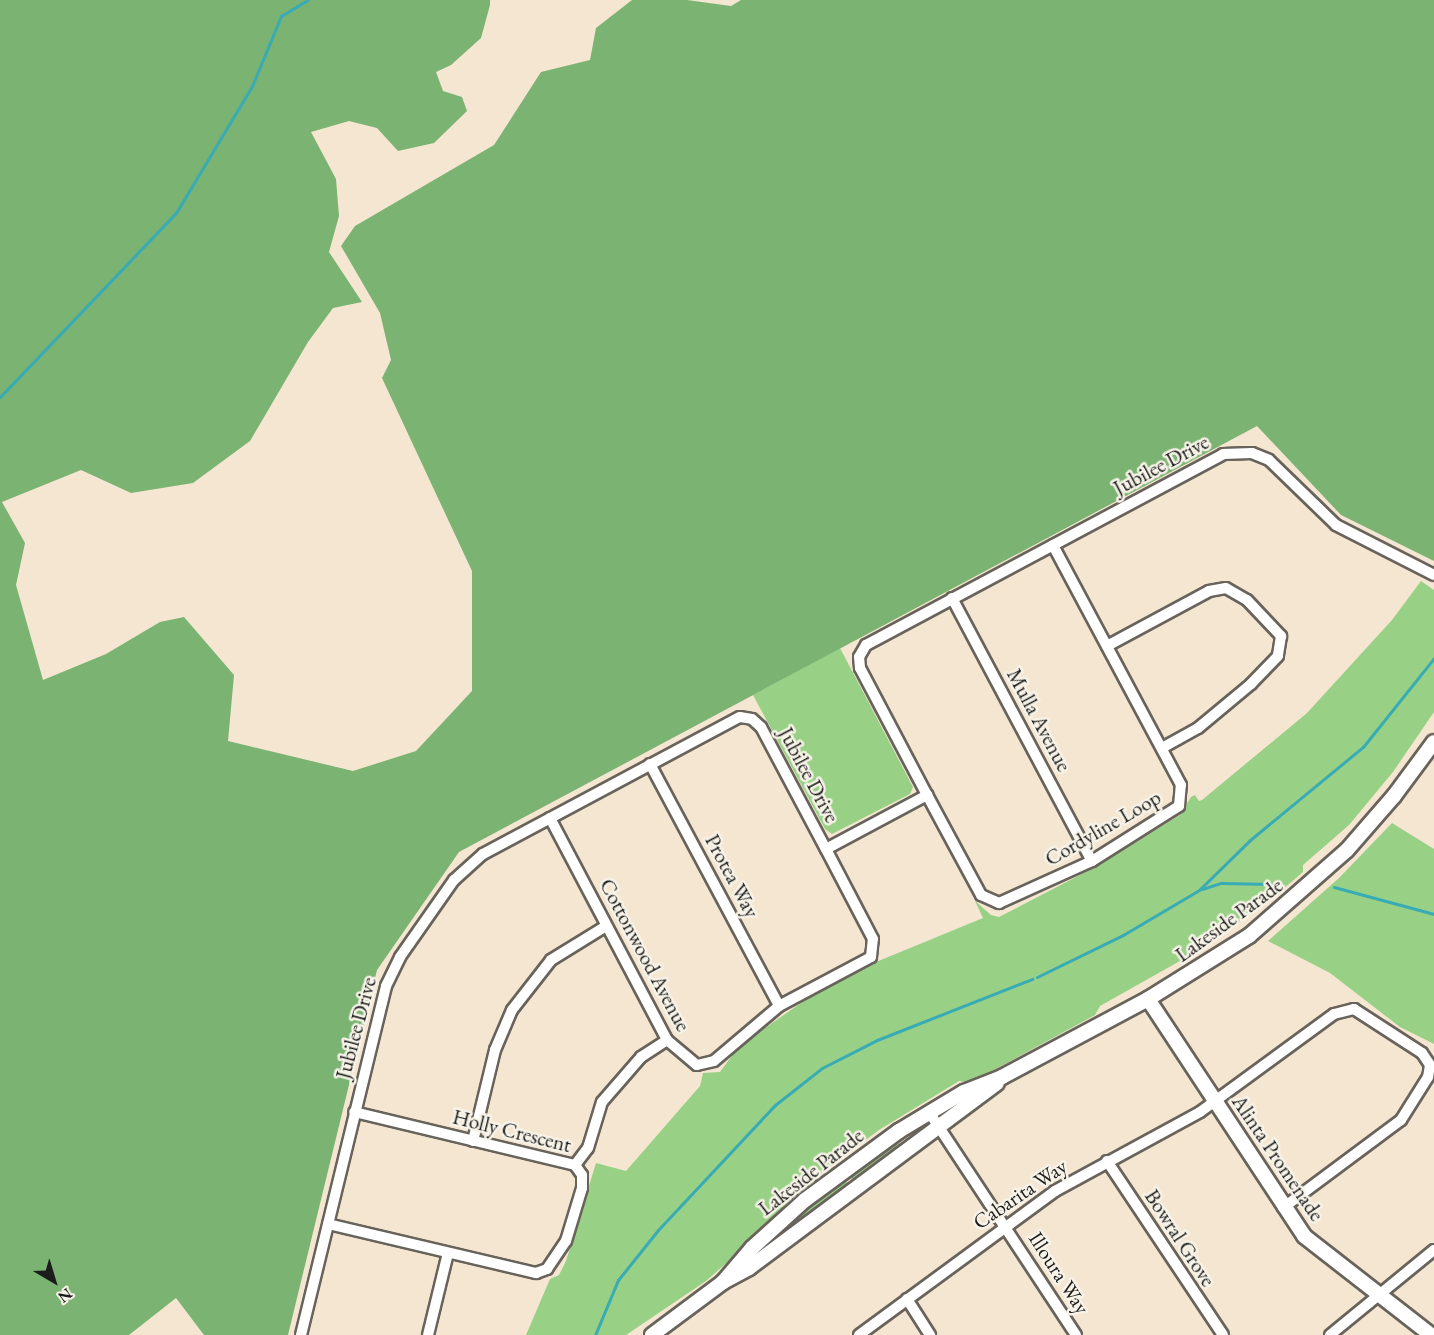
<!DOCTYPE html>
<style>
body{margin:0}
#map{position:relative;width:1434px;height:1335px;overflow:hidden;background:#f5e6d1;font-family:"EB Garamond",serif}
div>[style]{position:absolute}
.green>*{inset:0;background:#98d185}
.forest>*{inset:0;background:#7ab372}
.stream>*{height:3px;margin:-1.5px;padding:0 1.5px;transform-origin:1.5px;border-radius:1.5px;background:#39abb5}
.roads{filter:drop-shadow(2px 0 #68635b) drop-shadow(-2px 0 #68635b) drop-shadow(0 2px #68635b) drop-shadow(0 -2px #68635b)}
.street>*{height:10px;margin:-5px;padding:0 5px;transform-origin:5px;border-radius:5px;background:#fff}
.secondary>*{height:14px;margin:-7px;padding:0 7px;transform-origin:7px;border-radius:7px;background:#fff}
span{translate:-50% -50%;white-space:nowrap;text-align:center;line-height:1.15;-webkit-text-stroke:5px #f7f3e8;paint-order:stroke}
.street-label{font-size:21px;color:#1c1c1c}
.north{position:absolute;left:24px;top:1251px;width:60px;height:60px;-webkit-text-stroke:4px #f7f3e8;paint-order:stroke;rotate:142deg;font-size:16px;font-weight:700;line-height:24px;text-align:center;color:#1c1c1c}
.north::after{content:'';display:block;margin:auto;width:21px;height:27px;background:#1c1c1c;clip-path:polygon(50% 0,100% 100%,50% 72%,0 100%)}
</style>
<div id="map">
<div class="green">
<i style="clip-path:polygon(1421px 581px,1434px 590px,1434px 712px,1393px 772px,1349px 825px,1303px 865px,1303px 872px,1282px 890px,1203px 948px,1100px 1006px,1095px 1015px,970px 1083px,959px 1081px,879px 1130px,821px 1173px,817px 1183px,706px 1281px,626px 1335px,526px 1335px,550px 1279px,559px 1275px,566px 1261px,596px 1163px,626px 1171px,700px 1086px,703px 1073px,720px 1072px,739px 1046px,814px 994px,876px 962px,983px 918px,975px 901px,991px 915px,999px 917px,1101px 864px,1180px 815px,1191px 797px,1195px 795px,1199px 801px,1202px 800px,1307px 713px,1392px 620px)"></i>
<i style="clip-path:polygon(840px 648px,913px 787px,910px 794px,832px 834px,825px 829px,753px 695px)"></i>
<i style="clip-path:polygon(1392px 823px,1434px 849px,1434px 1044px,1400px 1027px,1330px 973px,1268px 941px,1339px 878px)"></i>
<i style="clip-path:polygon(901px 1143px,903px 1147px,855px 1183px,848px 1174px,884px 1149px)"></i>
<i style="clip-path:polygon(844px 1178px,850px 1187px,752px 1260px,749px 1258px,779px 1229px)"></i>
</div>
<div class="forest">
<i style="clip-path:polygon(0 0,490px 0,490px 5px,481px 38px,451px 65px,436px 72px,443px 91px,462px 97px,467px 111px,434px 143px,398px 151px,377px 128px,349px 121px,311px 132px,336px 179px,339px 216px,329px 252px,362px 302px,333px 308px,308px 342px,250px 441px,193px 483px,131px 493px,81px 470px,2px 502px,25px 543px,16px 585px,43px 680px,106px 654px,160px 622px,184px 617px,234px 675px,228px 741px,353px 771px,416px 751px,472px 691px,472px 571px,382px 378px,391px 360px,380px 313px,341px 246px,355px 226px,494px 145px,541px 72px,590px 60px,596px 28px,632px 0,687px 0,731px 6px,741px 0,1434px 0,1434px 561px,1341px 515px,1257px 426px,459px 852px,377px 970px,288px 1335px,204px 1335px,176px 1298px,129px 1335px,0 1335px)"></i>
</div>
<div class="stream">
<i style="left:0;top:397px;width:255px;rotate:-46.3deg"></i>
<i style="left:176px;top:213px;width:148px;rotate:-59.1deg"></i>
<i style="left:252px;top:86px;width:76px;rotate:-67.5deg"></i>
<i style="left:281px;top:16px;width:31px;rotate:-31deg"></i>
<i style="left:1334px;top:887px;width:104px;rotate:15.1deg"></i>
<i style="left:1202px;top:889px;width:20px;rotate:-18deg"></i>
<i style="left:1221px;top:883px;width:59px;rotate:1deg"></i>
<i style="left:1037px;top:977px;width:96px;rotate:-26deg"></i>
<i style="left:1123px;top:935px;width:88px;rotate:-30.6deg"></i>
<i style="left:1199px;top:890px;width:71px;rotate:-44.4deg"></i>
<i style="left:1250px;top:840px;width:146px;rotate:-39.5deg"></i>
<i style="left:1363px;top:747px;width:114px;rotate:-51.4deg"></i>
<i style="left:595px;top:1335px;width:60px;rotate:-67.3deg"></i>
<i style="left:618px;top:1280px;width:64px;rotate:-51.3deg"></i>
<i style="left:658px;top:1230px;width:171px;rotate:-46.9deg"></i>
<i style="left:775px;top:1105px;width:60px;rotate:-38.2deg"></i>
<i style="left:822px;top:1068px;width:62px;rotate:-27deg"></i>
<i style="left:877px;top:1040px;width:167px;rotate:-21.5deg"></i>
</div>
<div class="roads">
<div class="street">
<i style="left:952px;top:598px;width:298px;rotate:62deg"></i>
<i style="left:1107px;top:646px;width:116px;rotate:-28.3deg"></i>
<i style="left:1209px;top:591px;width:17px;rotate:-10deg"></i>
<i style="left:1226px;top:588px;width:24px;rotate:30deg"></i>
<i style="left:1247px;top:600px;width:50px;rotate:46.6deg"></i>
<i style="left:1281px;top:636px;width:20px;rotate:99deg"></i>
<i style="left:1278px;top:656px;width:39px;rotate:134deg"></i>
<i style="left:1251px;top:684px;width:69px;rotate:140.3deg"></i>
<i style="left:1198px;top:728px;width:41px;rotate:150.9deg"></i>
<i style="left:650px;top:764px;width:274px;rotate:61.9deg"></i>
<i style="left:927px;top:795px;width:114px;rotate:61.6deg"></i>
<i style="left:981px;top:895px;width:20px;rotate:24deg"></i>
<i style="left:999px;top:903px;width:102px;rotate:-24.3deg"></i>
<i style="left:1092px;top:861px;width:103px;rotate:-32.3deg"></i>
<i style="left:1179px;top:806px;width:21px;rotate:-85deg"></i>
<i style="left:1181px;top:785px;width:272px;rotate:-118.1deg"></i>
<i style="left:550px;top:818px;width:251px;rotate:62.2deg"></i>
<i style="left:667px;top:1040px;width:39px;rotate:40deg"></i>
<i style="left:697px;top:1065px;width:17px;rotate:-13deg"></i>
<i style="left:714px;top:1061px;width:85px;rotate:-40.2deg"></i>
<i style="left:779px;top:1006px;width:104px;rotate:-28deg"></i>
<i style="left:871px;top:957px;width:18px;rotate:-84deg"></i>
<i style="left:873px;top:939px;width:102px;rotate:-117.6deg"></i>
<i style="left:929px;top:1112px;width:267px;rotate:56.6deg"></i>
<i style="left:473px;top:1141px;width:94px;rotate:-76.4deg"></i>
<i style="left:495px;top:1050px;width:43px;rotate:-67deg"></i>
<i style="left:512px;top:1010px;width:63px;rotate:-52deg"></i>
<i style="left:551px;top:960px;width:65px;rotate:-31.7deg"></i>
<i style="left:1107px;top:1161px;width:209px;rotate:56.3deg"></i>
<i style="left:575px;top:1165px;width:21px;rotate:-53deg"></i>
<i style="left:588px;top:1148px;width:48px;rotate:-73.1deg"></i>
<i style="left:602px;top:1102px;width:60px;rotate:-49.1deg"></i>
<i style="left:641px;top:1057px;width:31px;rotate:-33deg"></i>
<i style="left:328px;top:1224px;width:214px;rotate:13.3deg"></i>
<i style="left:536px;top:1273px;width:12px;rotate:-20deg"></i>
<i style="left:547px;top:1269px;width:34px;rotate:-56deg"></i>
<i style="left:566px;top:1241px;width:55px;rotate:-73.2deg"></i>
<i style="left:582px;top:1188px;width:13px;rotate:-90deg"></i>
<i style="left:582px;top:1175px;width:12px;rotate:-125deg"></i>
<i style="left:575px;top:1165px;width:227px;rotate:-166.5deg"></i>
<i style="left:907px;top:1299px;width:43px;rotate:57.4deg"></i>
<i style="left:301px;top:1335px;width:359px;rotate:-76.3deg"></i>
<i style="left:386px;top:986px;width:32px;rotate:-64deg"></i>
<i style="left:400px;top:957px;width:94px;rotate:-55deg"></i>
<i style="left:454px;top:880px;width:39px;rotate:-42deg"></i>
<i style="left:483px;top:854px;width:291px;rotate:-28.1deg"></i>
<i style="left:740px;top:717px;width:12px;rotate:9deg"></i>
<i style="left:752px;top:719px;width:12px;rotate:42deg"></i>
<i style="left:761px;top:727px;width:138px;rotate:62deg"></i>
<i style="left:826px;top:849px;width:115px;rotate:-28.1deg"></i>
<i style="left:927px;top:795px;width:144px;rotate:-117.8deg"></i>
<i style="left:860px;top:668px;width:11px;rotate:-95deg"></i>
<i style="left:859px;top:657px;width:14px;rotate:-60deg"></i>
<i style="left:866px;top:645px;width:405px;rotate:-28.1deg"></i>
<i style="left:1223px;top:454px;width:29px;rotate:-2deg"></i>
<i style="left:1252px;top:453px;width:18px;rotate:22deg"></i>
<i style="left:1269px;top:460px;width:93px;rotate:44.1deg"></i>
<i style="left:1336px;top:525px;width:110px;rotate:27deg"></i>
<i style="left:428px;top:1335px;width:84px;rotate:-76.3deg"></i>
<i style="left:859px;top:1335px;width:243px;rotate:-36.3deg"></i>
<i style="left:1055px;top:1191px;width:165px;rotate:-28.6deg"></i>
<i style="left:1200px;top:1112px;width:166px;rotate:-36.2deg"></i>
<i style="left:1334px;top:1014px;width:21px;rotate:-14deg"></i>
<i style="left:1354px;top:1009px;width:81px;rotate:32.9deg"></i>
<i style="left:1422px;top:1053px;width:14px;rotate:56deg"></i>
<i style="left:1430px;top:1065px;width:12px;rotate:99deg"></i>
<i style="left:1428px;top:1077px;width:51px;rotate:122.1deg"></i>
<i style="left:1401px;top:1120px;width:147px;rotate:143.3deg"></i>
<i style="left:1330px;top:1335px;width:134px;rotate:-39.3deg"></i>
</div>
<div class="secondary">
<i style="left:1148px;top:999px;width:284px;rotate:56.6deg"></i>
<i style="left:1304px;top:1236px;width:161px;rotate:37.9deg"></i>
<i style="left:723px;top:1282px;width:45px;rotate:-49.5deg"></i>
<i style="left:752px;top:1248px;width:72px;rotate:-42.2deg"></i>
<i style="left:805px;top:1200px;width:117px;rotate:-36.3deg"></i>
<i style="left:899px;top:1131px;width:76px;rotate:-31deg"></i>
<i style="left:964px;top:1092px;width:41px;rotate:-21.5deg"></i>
<i style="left:1002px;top:1077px;width:166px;rotate:-28.1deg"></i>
<i style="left:1148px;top:999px;width:119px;rotate:-32deg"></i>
<i style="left:1249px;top:936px;width:130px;rotate:-41.3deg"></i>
<i style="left:1347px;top:850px;width:72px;rotate:-49deg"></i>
<i style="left:1394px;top:796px;width:67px;rotate:-53.5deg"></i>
<i style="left:652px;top:1335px;width:89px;rotate:-36.7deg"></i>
<i style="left:723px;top:1282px;width:30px;rotate:-28deg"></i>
<i style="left:749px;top:1268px;width:309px;rotate:-36.7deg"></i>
</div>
</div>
<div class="street-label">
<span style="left:1161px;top:465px;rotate:-28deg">Jubilee Drive</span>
<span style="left:1039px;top:720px;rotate:62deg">Mulla Avenue</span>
<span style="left:809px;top:775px;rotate:62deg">Jubilee Drive</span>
<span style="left:1103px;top:828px;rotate:-30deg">Cordyline Loop</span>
<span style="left:732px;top:876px;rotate:62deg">Protea Way</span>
<span style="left:1229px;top:920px;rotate:-36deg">Lakeside Parade</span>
<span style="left:645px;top:955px;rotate:62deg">Cottonwood Avenue</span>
<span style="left:356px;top:1028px;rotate:-75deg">Jubilee Drive</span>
<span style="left:512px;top:1131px;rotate:14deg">Holly Crescent</span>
<span style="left:1278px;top:1158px;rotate:56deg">Alinta Promenade</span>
<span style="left:811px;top:1172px;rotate:-38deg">Lakeside Parade</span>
<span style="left:1020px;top:1194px;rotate:-34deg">Cabarita Way</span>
<span style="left:1180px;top:1238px;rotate:57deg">Bowral Grove</span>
<span style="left:1059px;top:1273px;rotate:57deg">Illoura Way</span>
</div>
<div class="north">N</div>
</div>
